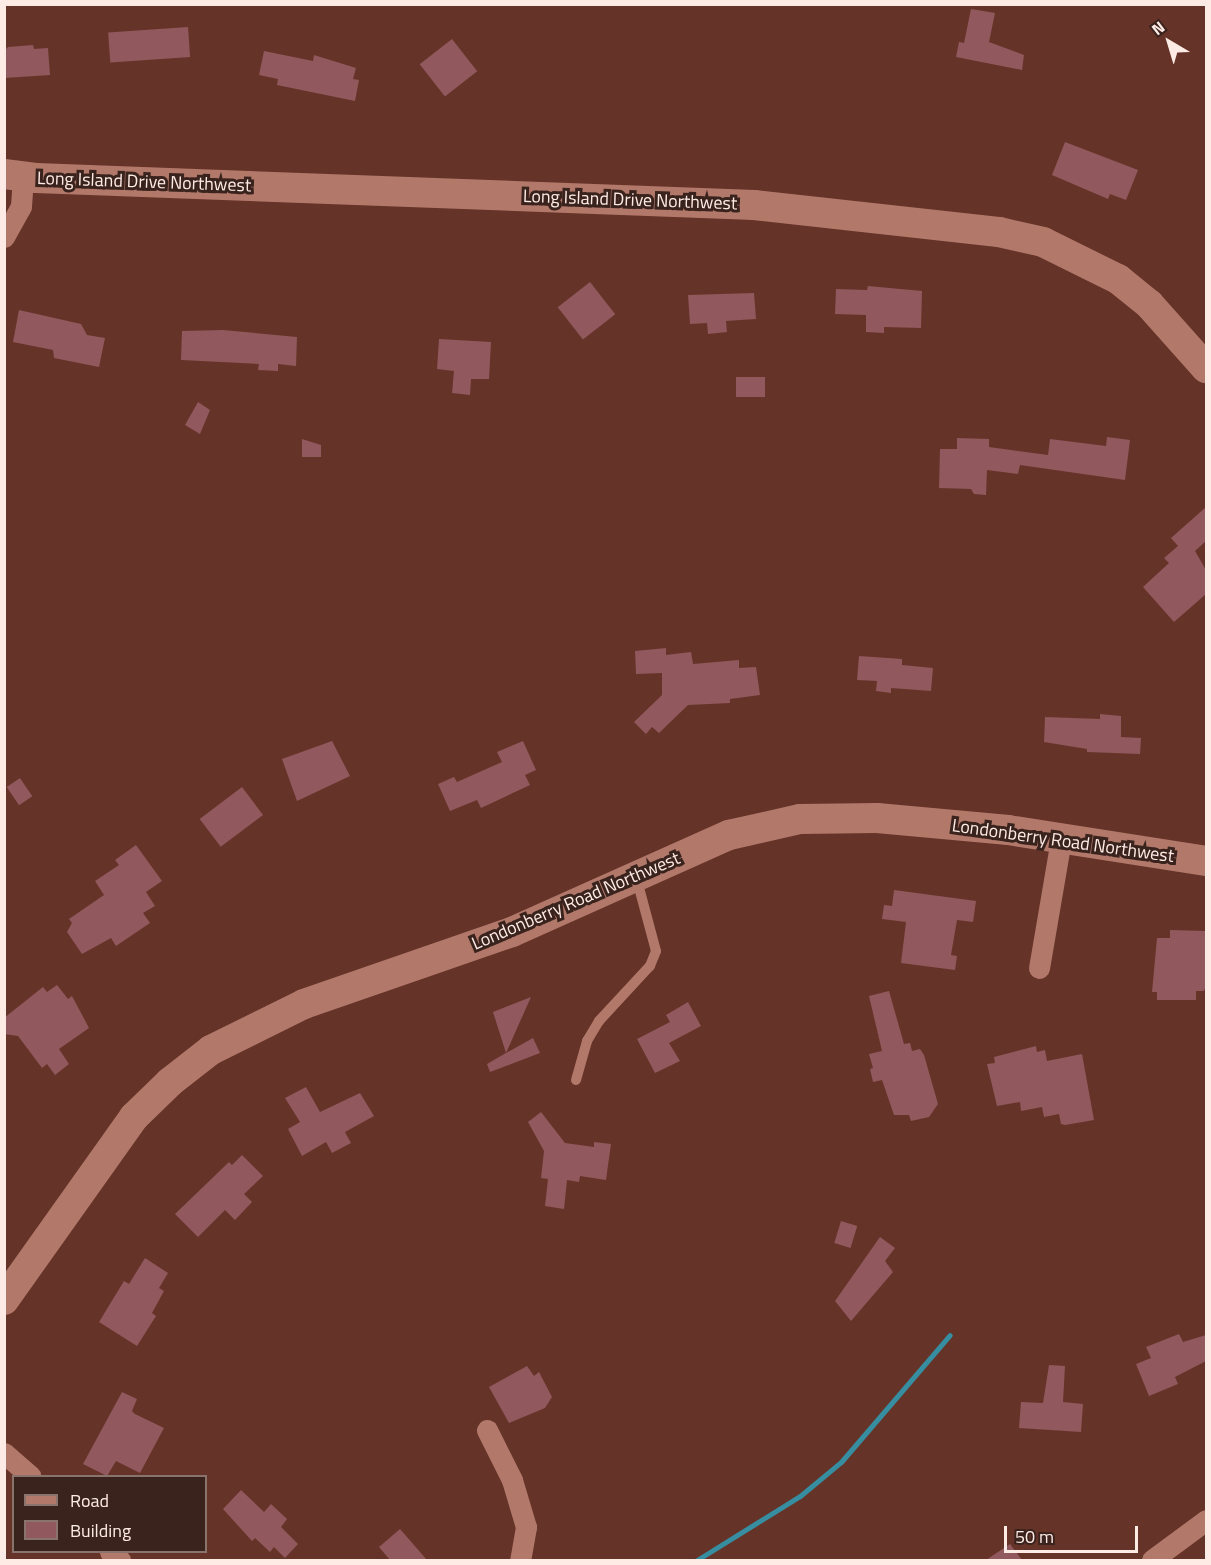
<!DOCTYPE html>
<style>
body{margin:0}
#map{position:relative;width:1211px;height:1565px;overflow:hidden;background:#663328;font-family:"Titillium Web",sans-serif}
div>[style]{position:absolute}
.stream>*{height:5px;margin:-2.5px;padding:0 2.5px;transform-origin:2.5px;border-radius:2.5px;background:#368ea0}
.building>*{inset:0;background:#91585d;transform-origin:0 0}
.lane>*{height:10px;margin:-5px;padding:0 5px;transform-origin:5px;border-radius:5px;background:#b2796b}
.street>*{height:21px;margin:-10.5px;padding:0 10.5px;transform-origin:10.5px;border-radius:10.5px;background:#b2796b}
.secondary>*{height:30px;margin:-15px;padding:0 15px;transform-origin:15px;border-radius:15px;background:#b2796b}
span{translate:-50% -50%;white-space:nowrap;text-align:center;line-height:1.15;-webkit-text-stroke:6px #3a231d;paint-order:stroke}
.street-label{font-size:18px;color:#ffebe6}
.frame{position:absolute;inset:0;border:6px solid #ffebe6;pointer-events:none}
.legend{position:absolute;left:12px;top:1475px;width:195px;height:78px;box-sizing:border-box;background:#3a231d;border:2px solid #89736d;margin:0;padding:8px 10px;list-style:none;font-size:18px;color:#ffebe6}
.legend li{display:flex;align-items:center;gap:12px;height:30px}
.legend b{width:30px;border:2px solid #89736d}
.north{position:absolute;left:1139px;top:12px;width:60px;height:60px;-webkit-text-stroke:4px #3a231d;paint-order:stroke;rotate:322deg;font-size:16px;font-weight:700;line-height:24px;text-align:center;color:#ffebe6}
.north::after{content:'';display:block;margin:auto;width:21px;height:27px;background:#ffebe6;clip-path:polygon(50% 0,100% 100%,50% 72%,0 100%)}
.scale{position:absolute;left:1004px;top:1526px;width:134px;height:27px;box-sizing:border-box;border:3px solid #ffebe6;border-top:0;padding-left:8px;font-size:18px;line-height:21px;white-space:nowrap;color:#ffebe6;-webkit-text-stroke:4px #3a231d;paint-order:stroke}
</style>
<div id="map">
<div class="stream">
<i style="left:697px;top:1560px;width:121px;rotate:-31.9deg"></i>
<i style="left:800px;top:1496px;width:53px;rotate:-39.7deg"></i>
<i style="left:841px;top:1462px;width:167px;rotate:-49.4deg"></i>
</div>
<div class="building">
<i style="clip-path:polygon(971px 9px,995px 13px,989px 42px,1024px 55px,1022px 70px,956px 57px,959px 42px,964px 43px)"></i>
<i style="left:188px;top:27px;width:30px;height:80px;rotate:86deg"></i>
<i style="left:452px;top:39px;width:41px;height:41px;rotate:52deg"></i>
<i style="clip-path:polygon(33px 45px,34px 49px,48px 48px,50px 75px,4px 78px,4px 51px,8px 47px)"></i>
<i style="clip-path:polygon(264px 51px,313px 61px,314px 55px,356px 68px,353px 79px,359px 80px,355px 101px,277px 85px,278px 79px,259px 75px)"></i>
<i style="clip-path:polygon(1065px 142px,1138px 170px,1126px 200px,1110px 194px,1108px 199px,1052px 175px)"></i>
<i style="left:590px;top:282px;width:41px;height:41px;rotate:52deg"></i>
<i style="clip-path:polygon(868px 286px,922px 291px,921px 328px,884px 327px,884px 333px,866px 332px,866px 315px,835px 314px,836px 289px,867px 290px)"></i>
<i style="clip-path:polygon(754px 293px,756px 319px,726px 321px,727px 332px,708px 334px,707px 323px,690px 324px,688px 295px)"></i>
<i style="clip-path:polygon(19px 310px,81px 324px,87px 335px,105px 338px,99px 367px,54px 358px,53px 350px,13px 342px)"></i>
<i style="clip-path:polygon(223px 330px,297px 337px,296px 366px,278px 364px,278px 371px,258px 370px,259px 364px,181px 360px,182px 331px)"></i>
<i style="clip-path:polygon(439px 339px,491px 342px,489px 379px,471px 379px,470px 395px,452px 393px,454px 371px,437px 369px)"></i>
<i style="left:736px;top:377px;width:29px;height:20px"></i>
<i style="clip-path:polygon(198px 402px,210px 410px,200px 434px,185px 425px)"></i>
<i style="clip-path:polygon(1107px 437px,1130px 440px,1125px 480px,1020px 465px,1018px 474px,987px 470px,986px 495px,974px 494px,971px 489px,939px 488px,940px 449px,957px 449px,957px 438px,989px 439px,989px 447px,1048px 455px,1050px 439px,1106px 446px)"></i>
<i style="clip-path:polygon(302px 439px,321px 445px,321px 457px,302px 457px)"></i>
<i style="clip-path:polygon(1206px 507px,1206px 541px,1195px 551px,1206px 570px,1206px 594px,1174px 622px,1143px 587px,1169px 563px,1164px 558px,1178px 546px,1171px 538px)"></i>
<i style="clip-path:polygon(666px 648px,666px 655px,691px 652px,693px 664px,739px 660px,739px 668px,756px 667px,760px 695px,730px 699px,730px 703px,688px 705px,659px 733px,652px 727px,646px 734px,634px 722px,662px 695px,662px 673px,636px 674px,635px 651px)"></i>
<i style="clip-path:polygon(859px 656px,902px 659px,902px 665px,933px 668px,931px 691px,891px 688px,891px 693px,876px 691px,877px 681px,857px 680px)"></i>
<i style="clip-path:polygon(1100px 714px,1121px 716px,1121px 737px,1141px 738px,1140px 754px,1087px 752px,1087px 749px,1044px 742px,1045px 717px,1100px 719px)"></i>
<i style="clip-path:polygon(332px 741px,350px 776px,297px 801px,282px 759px)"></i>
<i style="clip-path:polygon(523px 741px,536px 770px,525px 775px,530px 785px,481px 808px,477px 800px,450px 811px,438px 784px,454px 777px,457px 782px,502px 762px,497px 752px)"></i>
<i style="left:20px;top:778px;width:22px;height:16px;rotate:56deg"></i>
<i style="left:242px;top:787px;width:35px;height:53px;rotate:53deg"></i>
<i style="clip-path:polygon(136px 845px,162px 881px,146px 892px,155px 906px,143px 913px,150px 923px,116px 946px,111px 938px,82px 954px,67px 932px,72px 923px,69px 919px,104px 895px,95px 881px,119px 865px,115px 860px)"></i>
<i style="clip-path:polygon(894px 890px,976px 901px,973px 922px,957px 920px,951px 955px,957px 956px,955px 970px,901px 963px,906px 922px,882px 919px,884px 905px,892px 906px)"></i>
<i style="clip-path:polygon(1170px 930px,1206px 931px,1206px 986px,1204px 991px,1196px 991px,1196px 1000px,1157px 1000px,1157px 992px,1152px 992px,1157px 938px,1170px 938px)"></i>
<i style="clip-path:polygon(57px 985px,68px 999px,72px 996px,89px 1028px,59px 1049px,69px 1064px,55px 1075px,47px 1064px,42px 1068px,18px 1036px,4px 1034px,4px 1018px,43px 987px,47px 992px)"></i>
<i style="clip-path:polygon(889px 991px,904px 1044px,910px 1043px,912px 1051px,920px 1049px,924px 1055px,938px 1104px,929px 1117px,911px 1121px,909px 1115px,894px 1115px,882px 1080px,873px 1082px,870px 1069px,873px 1068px,869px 1054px,882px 1051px,869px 996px)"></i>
<i style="clip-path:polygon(531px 997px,506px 1053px,533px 1038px,540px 1053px,490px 1072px,487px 1064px,506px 1053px,493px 1012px)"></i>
<i style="clip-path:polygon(688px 1002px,701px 1026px,669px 1043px,680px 1061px,655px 1073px,637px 1039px,670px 1022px,666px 1015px)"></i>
<i style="clip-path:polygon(1036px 1046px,1037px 1052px,1045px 1050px,1047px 1061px,1082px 1054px,1094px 1120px,1065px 1125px,1061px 1124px,1059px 1114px,1044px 1117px,1042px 1107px,1021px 1111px,1020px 1102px,997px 1106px,987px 1064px,995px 1063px,994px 1057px)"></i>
<i style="clip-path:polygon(306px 1087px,320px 1112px,360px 1093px,374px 1116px,345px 1132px,351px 1143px,332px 1153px,326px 1142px,302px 1156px,288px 1129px,300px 1122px,285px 1098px)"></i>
<i style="clip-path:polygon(541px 1112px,565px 1143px,594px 1147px,594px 1142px,611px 1144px,606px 1180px,580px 1176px,579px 1182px,567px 1180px,564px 1209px,545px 1206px,548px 1179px,541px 1178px,544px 1151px,528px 1122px)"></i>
<i style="clip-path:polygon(242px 1155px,263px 1176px,244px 1194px,252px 1202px,235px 1220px,225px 1210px,198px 1237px,175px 1214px,229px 1162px,232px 1165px)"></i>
<i style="left:841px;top:1221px;width:17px;height:23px;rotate:17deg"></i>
<i style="clip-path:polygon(880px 1237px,895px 1248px,885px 1261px,893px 1272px,851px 1321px,835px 1301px)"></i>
<i style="clip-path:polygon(145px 1258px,168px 1273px,159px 1288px,164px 1291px,152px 1313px,156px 1316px,137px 1346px,99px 1322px,124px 1281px,129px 1284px)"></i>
<i style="clip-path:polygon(1179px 1334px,1183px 1342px,1206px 1335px,1206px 1361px,1175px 1377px,1178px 1384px,1149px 1396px,1136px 1364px,1151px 1358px,1146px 1347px)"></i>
<i style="clip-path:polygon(1049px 1365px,1065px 1366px,1063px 1402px,1083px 1404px,1081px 1432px,1019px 1428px,1021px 1402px,1043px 1403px)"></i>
<i style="clip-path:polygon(527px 1366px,534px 1376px,539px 1372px,552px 1397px,545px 1408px,509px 1423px,489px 1387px)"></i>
<i style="clip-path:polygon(122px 1392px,137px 1399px,132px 1411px,135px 1414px,164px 1428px,140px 1473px,116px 1461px,107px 1476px,83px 1464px)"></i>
<i style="clip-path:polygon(241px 1490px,264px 1512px,271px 1504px,287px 1519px,281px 1527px,298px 1544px,285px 1558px,274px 1547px,270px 1552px,255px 1538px,252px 1541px,223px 1509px)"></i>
<i style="clip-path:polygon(400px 1529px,427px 1560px,390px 1560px,379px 1547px)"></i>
<i style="clip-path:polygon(1010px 1544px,1022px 1560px,986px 1560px)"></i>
</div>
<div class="lane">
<i style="left:576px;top:1080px;width:41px;rotate:-74.2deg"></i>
<i style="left:587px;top:1041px;width:23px;rotate:-59deg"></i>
<i style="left:599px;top:1021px;width:75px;rotate:-47.2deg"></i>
<i style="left:650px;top:966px;width:16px;rotate:-68deg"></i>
<i style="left:656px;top:951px;width:73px;rotate:-105deg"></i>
</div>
<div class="street">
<i style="left:4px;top:237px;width:35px;rotate:-61deg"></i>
<i style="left:21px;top:206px;width:29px;rotate:-86deg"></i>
<i style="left:1039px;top:968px;width:131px;rotate:-80.3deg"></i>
<i style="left:487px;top:1430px;width:56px;rotate:63.4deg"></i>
<i style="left:512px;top:1480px;width:49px;rotate:73.4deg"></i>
<i style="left:526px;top:1527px;width:34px;rotate:100deg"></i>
<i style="left:4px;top:1453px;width:35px;rotate:41deg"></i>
<i style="left:110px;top:1552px;width:13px;rotate:39deg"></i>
<i style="left:1152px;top:1560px;width:67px;rotate:-36.5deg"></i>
</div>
<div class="secondary">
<i style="left:4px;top:174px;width:32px;rotate:7deg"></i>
<i style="left:36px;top:178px;width:719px;rotate:2.15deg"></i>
<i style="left:754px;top:205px;width:246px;rotate:6.3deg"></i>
<i style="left:999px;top:232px;width:45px;rotate:12.8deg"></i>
<i style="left:1043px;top:242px;width:84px;rotate:26.3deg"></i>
<i style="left:1118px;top:279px;width:40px;rotate:39deg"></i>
<i style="left:1149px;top:304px;width:86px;rotate:48.3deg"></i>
<i style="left:4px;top:1300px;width:224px;rotate:-54.6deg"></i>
<i style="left:134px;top:1117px;width:50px;rotate:-44.2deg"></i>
<i style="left:170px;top:1082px;width:52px;rotate:-38deg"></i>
<i style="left:211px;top:1050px;width:104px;rotate:-26.3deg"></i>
<i style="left:304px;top:1004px;width:220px;rotate:-19.1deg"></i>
<i style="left:512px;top:932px;width:238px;rotate:-24.1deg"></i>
<i style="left:729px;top:835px;width:73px;rotate:-12.7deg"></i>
<i style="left:800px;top:819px;width:77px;rotate:-0.7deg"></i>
<i style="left:877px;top:818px;width:132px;rotate:5.2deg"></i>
<i style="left:1008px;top:830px;width:200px;rotate:8.9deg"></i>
</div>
<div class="street-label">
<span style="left:144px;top:182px;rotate:2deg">Long Island Drive Northwest</span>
<span style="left:630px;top:200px;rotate:2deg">Long Island Drive Northwest</span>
<span style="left:1063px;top:841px;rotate:8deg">Londonberry Road Northwest</span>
<span style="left:576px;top:901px;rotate:-23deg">Londonberry Road Northwest</span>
</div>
<div class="frame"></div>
<ul class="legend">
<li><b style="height:8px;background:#b2796b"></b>Road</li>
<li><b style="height:16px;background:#91585d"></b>Building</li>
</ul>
<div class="north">N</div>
<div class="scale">50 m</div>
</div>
